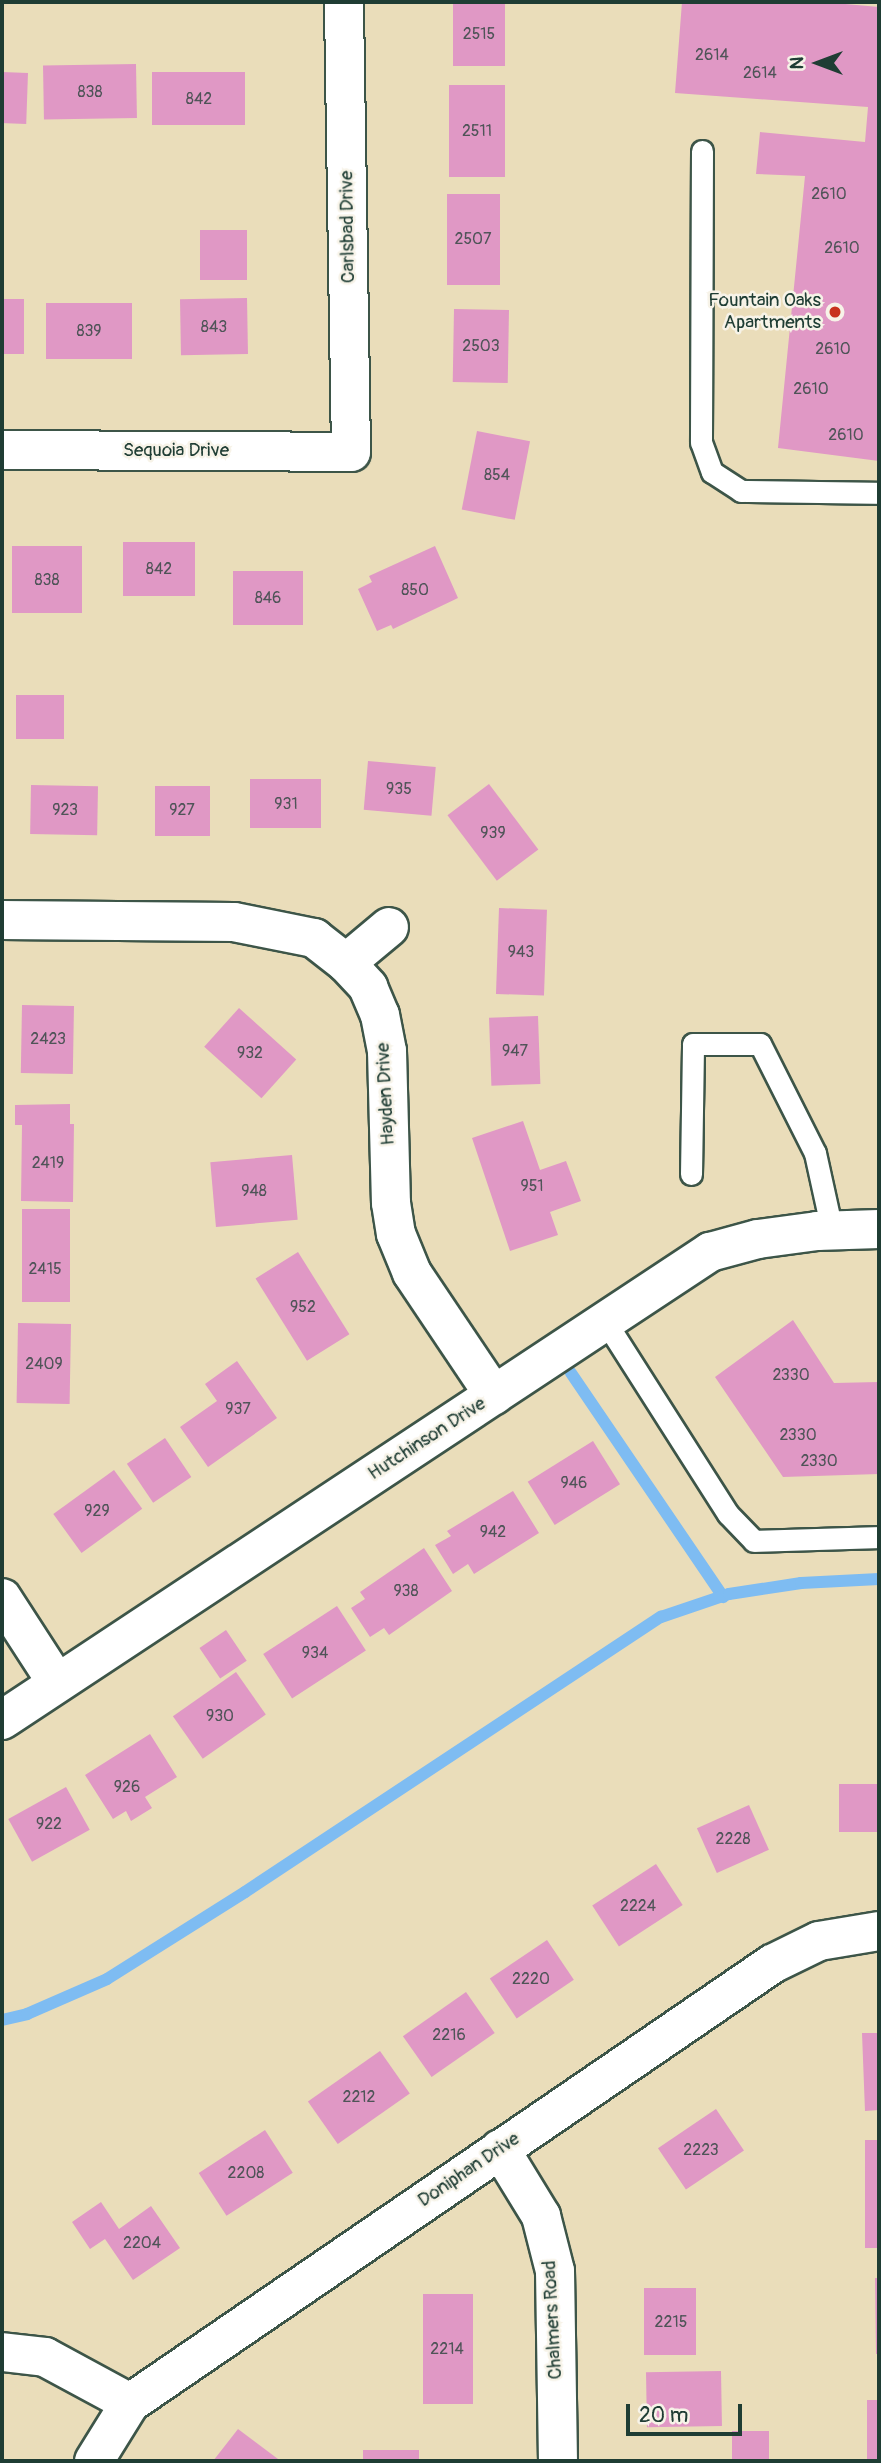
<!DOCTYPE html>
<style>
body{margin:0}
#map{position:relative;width:881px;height:2463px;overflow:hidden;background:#eaddba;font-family:Pangolin,sans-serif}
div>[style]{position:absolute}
.stream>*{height:12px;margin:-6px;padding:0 6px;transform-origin:6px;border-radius:6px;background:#7ebcf2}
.building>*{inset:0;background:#e098c5;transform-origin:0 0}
.roads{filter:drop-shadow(2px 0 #3d5548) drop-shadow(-2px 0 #3d5548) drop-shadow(0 2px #3d5548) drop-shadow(0 -2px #3d5548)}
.lane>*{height:21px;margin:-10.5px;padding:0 10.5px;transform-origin:10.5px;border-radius:10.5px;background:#fff}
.street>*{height:38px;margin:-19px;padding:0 19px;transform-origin:19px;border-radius:19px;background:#fff}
.dots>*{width:19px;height:19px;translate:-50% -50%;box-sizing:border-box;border:4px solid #f7f3e8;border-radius:50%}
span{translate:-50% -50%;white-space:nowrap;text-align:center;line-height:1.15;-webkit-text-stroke:5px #f7f3e8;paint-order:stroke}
.number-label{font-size:16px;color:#4f5458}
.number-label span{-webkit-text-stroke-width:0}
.street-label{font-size:19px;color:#1f3d34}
.poi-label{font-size:19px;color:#1f3d34}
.right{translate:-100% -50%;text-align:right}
.frame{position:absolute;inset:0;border:4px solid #1f3d34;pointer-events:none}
.north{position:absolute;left:783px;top:28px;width:70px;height:70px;-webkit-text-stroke:5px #f7f3e8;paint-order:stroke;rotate:270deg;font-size:19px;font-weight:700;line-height:28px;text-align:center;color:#1f3d34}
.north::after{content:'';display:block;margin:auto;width:24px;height:32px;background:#1f3d34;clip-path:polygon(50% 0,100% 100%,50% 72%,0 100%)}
.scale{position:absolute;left:626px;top:2404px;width:116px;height:32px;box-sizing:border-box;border:4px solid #1f3d34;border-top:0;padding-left:9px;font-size:21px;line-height:24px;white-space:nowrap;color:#1f3d34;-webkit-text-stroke:5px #f7f3e8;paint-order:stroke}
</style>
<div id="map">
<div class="stream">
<i style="left:571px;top:1373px;width:271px;rotate:55.8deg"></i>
<i style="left:2px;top:2020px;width:26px;rotate:-13deg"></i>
<i style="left:27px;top:2014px;width:87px;rotate:-23.6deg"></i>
<i style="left:107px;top:1979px;width:163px;rotate:-32.2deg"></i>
<i style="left:245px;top:1892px;width:499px;rotate:-33.5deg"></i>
<i style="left:661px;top:1617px;width:72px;rotate:-18.7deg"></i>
<i style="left:729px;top:1594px;width:73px;rotate:-8.7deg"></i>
<i style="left:801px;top:1583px;width:78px;rotate:-2.9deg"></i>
</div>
<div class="building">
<i style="left:453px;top:2px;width:52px;height:64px"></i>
<i style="clip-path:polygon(682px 2px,823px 2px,879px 7px,879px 461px,778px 448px,805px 176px,756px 174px,760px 132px,865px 142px,868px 107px,675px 93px)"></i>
<i style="left:136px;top:64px;width:54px;height:93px;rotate:89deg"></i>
<i style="left:2px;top:72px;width:26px;height:51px;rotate:2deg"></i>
<i style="left:245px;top:72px;width:53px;height:93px;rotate:90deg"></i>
<i style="left:449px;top:85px;width:56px;height:92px"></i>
<i style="left:447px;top:194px;width:53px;height:91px"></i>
<i style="left:200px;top:230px;width:47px;height:50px"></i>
<i style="left:247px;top:298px;width:56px;height:67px;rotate:89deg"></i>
<i style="left:2px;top:299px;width:22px;height:55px"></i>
<i style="left:46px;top:303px;width:86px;height:56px"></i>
<i style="left:454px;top:309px;width:55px;height:73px;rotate:1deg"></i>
<i style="left:477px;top:431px;width:54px;height:80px;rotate:11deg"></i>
<i style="left:195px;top:542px;width:54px;height:72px;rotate:90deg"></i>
<i style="left:82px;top:546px;width:67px;height:70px;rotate:90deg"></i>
<i style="clip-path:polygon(435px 546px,458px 598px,393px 629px,391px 625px,377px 631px,358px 589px,372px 582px,369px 576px)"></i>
<i style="left:233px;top:571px;width:70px;height:54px"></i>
<i style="left:16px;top:695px;width:48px;height:44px"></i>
<i style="left:368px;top:761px;width:68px;height:49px;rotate:5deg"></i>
<i style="left:250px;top:779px;width:71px;height:49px"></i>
<i style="left:489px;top:784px;width:82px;height:52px;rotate:53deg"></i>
<i style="left:31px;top:785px;width:67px;height:49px;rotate:1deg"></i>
<i style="left:155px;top:786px;width:55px;height:50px"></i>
<i style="left:499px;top:908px;width:48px;height:86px;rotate:2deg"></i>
<i style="left:22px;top:1005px;width:52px;height:68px;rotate:1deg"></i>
<i style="left:239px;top:1008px;width:77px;height:52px;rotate:42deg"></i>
<i style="left:538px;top:1016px;width:68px;height:49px;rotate:88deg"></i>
<i style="clip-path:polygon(70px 1104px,70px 1124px,74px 1124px,73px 1202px,21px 1201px,22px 1125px,15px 1125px,15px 1105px)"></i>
<i style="clip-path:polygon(523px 1121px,540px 1170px,566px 1161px,581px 1201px,550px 1212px,558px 1235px,510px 1251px,472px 1138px)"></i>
<i style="left:292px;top:1155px;width:65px;height:82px;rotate:85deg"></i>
<i style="left:22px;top:1209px;width:48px;height:93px"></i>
<i style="left:298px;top:1252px;width:97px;height:50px;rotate:58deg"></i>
<i style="clip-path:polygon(793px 1320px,834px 1383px,879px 1382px,879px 1474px,783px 1477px,715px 1377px)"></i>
<i style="left:18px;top:1323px;width:53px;height:80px;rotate:1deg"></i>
<i style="clip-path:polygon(237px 1361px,277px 1418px,208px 1467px,180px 1427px,217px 1401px,205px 1384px)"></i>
<i style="left:165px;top:1438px;width:47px;height:46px;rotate:56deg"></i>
<i style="left:593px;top:1441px;width:51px;height:77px;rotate:58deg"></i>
<i style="left:114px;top:1470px;width:48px;height:75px;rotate:54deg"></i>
<i style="clip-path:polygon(513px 1491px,539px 1533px,474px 1574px,468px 1564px,453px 1574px,435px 1545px,451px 1536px,447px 1531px)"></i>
<i style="clip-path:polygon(424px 1548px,452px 1591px,389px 1635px,384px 1628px,370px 1637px,351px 1608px,365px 1599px,360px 1592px)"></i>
<i style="left:337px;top:1606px;width:53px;height:88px;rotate:57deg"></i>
<i style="left:226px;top:1630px;width:37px;height:32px;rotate:56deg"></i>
<i style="left:236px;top:1672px;width:52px;height:77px;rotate:55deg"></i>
<i style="clip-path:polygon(150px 1734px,177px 1777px,145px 1797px,152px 1808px,131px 1821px,126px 1811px,113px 1819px,85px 1775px)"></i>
<i style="left:879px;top:1784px;width:48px;height:40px;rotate:90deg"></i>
<i style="left:66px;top:1787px;width:49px;height:66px;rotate:61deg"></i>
<i style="left:749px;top:1805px;width:49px;height:57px;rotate:66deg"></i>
<i style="left:656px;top:1864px;width:49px;height:76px;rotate:57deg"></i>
<i style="left:547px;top:1940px;width:48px;height:69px;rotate:56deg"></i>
<i style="left:466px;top:1992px;width:50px;height:77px;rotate:55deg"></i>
<i style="clip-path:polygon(862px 2033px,879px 2033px,879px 2110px,865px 2111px)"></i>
<i style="left:380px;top:2051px;width:52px;height:88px;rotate:55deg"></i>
<i style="left:716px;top:2109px;width:50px;height:70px;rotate:56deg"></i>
<i style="left:265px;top:2130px;width:51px;height:79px;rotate:57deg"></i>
<i style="left:865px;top:2140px;width:14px;height:108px"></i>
<i style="clip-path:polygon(101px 2202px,119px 2229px,151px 2206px,180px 2248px,133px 2280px,105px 2239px,90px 2249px,72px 2222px)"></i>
<i style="clip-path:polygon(875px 2278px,879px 2278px,879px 2354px,876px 2354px)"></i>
<i style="left:696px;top:2288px;width:67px;height:52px;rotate:90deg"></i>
<i style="left:423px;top:2294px;width:50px;height:110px"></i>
<i style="left:721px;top:2371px;width:55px;height:75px;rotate:89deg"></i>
<i style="left:867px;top:2400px;width:12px;height:61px"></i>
<i style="clip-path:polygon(238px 2429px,278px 2459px,276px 2461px,213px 2461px)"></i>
<i style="left:732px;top:2431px;width:37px;height:30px"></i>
<i style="left:419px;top:2450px;width:11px;height:56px;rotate:90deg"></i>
</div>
<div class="roads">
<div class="lane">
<i style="left:702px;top:151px;width:291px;rotate:90.2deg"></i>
<i style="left:701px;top:442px;width:32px;rotate:70deg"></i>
<i style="left:712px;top:472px;width:35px;rotate:33deg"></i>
<i style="left:741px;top:491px;width:138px;rotate:0.8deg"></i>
<i style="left:691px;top:1174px;width:130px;rotate:-89.1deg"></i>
<i style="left:693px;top:1044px;width:67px"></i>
<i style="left:760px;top:1044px;width:122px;rotate:63.2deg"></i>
<i style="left:815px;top:1153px;width:79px;rotate:77.6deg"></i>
<i style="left:605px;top:1321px;width:229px;rotate:57.5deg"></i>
<i style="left:728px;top:1514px;width:37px;rotate:46deg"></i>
<i style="left:754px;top:1541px;width:125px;rotate:-1.8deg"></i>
</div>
<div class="street">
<i style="left:2px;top:450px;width:349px;rotate:0.3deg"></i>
<i style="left:351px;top:452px;width:450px;rotate:-90.9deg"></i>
<i style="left:2px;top:920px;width:232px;rotate:0.5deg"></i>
<i style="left:234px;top:922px;width:82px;rotate:11.3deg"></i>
<i style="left:314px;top:938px;width:41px;rotate:38deg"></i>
<i style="left:346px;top:963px;width:33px;rotate:47deg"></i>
<i style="left:368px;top:987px;width:30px;rotate:67deg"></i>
<i style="left:380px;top:1015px;width:37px;rotate:79deg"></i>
<i style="left:387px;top:1051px;width:152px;rotate:88.5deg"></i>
<i style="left:391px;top:1203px;width:31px;rotate:81deg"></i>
<i style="left:396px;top:1234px;width:42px;rotate:67.7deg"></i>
<i style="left:412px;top:1273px;width:147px;rotate:56.1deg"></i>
<i style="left:346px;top:963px;width:56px;rotate:-39.9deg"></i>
<i style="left:2px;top:1598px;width:101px;rotate:57.1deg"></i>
<i style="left:2px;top:1720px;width:849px;rotate:-33.47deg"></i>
<i style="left:710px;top:1252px;width:50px;rotate:-15.2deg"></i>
<i style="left:758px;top:1239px;width:60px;rotate:-7.7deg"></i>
<i style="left:817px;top:1231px;width:62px;rotate:-1.8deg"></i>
<i style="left:500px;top:2149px;width:79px;rotate:58.5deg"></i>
<i style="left:541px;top:2216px;width:57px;rotate:75.7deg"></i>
<i style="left:555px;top:2271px;width:190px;rotate:89.1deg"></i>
<i style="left:2px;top:2352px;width:43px;rotate:6.6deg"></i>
<i style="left:45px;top:2357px;width:97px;rotate:28.4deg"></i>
<i style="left:94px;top:2461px;width:68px;rotate:-58.2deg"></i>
<i style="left:130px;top:2403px;width:778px;rotate:-34.36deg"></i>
<i style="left:772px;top:1964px;width:52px;rotate:-26.1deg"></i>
<i style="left:819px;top:1941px;width:61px;rotate:-9.5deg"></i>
</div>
</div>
<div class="dots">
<i style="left:835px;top:312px;background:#c8321e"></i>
</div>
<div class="number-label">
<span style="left:479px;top:34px">2515</span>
<span style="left:712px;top:55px">2614</span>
<span style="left:760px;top:73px">2614</span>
<span style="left:90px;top:92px">838</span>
<span style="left:199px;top:99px">842</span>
<span style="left:477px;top:131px">2511</span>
<span style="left:829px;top:194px">2610</span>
<span style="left:473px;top:239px">2507</span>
<span style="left:842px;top:248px">2610</span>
<span style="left:214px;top:327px">843</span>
<span style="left:89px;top:331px">839</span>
<span style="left:481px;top:346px">2503</span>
<span style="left:833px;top:349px">2610</span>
<span style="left:811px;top:389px">2610</span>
<span style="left:846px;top:435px">2610</span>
<span style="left:497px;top:475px">854</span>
<span style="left:159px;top:569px">842</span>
<span style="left:47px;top:580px">838</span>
<span style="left:415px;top:590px">850</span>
<span style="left:268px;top:598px">846</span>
<span style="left:399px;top:789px">935</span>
<span style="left:286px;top:804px">931</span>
<span style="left:65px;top:810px">923</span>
<span style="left:182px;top:810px">927</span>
<span style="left:493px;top:833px">939</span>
<span style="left:521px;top:952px">943</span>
<span style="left:48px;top:1039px">2423</span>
<span style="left:515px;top:1051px">947</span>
<span style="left:250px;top:1053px">932</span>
<span style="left:48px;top:1163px">2419</span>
<span style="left:532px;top:1186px">951</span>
<span style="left:254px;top:1191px">948</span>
<span style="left:45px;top:1269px">2415</span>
<span style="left:303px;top:1307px">952</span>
<span style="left:44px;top:1364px">2409</span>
<span style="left:791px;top:1375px">2330</span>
<span style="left:238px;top:1409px">937</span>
<span style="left:798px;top:1435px">2330</span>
<span style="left:819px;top:1461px">2330</span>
<span style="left:574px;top:1483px">946</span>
<span style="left:97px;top:1511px">929</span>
<span style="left:493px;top:1532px">942</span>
<span style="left:406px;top:1591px">938</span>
<span style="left:315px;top:1653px">934</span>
<span style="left:220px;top:1716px">930</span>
<span style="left:127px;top:1787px">926</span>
<span style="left:49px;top:1824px">922</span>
<span style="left:733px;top:1839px">2228</span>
<span style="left:638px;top:1906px">2224</span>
<span style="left:531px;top:1979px">2220</span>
<span style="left:449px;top:2035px">2216</span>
<span style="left:359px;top:2097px">2212</span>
<span style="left:701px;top:2150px">2223</span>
<span style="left:246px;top:2173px">2208</span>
<span style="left:142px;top:2243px">2204</span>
<span style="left:671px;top:2322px">2215</span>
<span style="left:447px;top:2349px">2214</span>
</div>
<div class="street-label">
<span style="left:348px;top:227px;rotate:-91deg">Carlsbad Drive</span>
<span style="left:176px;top:451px">Sequoia Drive</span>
<span style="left:386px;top:1094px;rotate:-93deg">Hayden Drive</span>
<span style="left:427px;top:1439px;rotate:-33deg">Hutchinson Drive</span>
<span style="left:469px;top:2170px;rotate:-34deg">Doniphan Drive</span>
<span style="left:553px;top:2320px;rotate:-93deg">Chalmers Road</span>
</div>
<div class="poi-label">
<span class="right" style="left:821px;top:312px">Fountain Oaks<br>Apartments</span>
</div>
<div class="frame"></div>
<div class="north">N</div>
<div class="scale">20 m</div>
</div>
